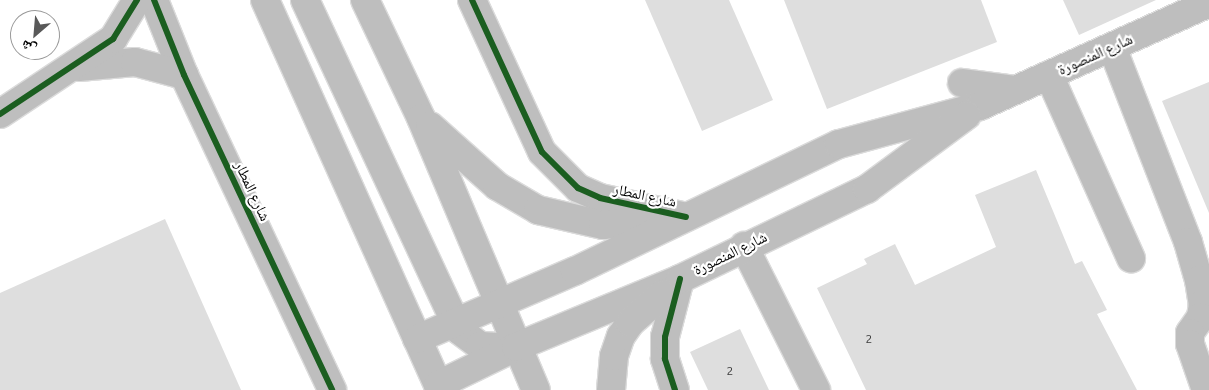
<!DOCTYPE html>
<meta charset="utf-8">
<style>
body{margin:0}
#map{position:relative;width:1209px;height:390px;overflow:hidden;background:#fff;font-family:Ubuntu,"Noto Naskh Arabic",sans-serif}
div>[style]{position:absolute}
.building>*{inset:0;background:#dedede}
.roads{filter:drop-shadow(1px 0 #dbdbdb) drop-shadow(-1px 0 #dbdbdb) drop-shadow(0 1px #dbdbdb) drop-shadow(0 -1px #dbdbdb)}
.minor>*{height:28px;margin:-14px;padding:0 14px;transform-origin:14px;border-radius:14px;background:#bebebe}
.major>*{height:28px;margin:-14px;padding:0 14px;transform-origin:14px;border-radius:14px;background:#bebebe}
.cycleway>*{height:6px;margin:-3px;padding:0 3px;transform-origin:3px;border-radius:3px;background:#1b5e20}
span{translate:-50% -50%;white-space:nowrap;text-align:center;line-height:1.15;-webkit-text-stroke:4.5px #fff;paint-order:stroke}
.number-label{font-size:12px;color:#383838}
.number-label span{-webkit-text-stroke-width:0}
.street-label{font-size:15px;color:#000}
.north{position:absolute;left:10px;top:10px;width:50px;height:50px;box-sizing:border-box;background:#fff;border:1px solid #999;border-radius:50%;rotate:207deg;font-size:14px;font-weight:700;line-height:20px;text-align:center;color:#000}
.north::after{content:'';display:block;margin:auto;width:18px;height:22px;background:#595959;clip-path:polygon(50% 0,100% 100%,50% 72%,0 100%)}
</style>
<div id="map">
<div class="building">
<i style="clip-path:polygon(645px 0,729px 0,773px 100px,702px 131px)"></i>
<i style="clip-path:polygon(784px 0,981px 0,997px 42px,827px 109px)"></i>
<i style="clip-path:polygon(1063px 0,1156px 0,1079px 35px)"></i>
<i style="clip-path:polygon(1209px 82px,1209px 213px,1162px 101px)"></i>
<i style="clip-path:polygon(1036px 170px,1075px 264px,1082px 261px,1107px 310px,1097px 314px,1137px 390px,866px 390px,817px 288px,867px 264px,864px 259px,895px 244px,915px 285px,996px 247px,975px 195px)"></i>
<i style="clip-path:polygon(165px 219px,241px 390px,0 390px,0 293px)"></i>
<i style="clip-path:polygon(740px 329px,769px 390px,708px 390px,690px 352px)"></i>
</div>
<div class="roads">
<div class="minor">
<i style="left:154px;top:0;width:81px;rotate:68.2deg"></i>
<i style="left:184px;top:75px;width:348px;rotate:64.8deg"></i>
<i style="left:472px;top:0;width:167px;rotate:65.3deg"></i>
<i style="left:542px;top:152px;width:51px;rotate:45deg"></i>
<i style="left:578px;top:188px;width:24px;rotate:24deg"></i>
<i style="left:600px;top:198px;width:84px;rotate:12.4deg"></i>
<i style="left:1112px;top:47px;width:209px;rotate:68.7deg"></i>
<i style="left:1188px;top:242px;width:40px;rotate:74deg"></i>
<i style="left:1199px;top:280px;width:24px;rotate:81deg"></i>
<i style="left:1203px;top:304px;width:13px;rotate:99deg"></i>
<i style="left:1201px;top:317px;width:19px;rotate:125deg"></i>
<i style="left:1190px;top:333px;width:11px;rotate:90deg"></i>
<i style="left:1190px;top:344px;width:49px;rotate:70.8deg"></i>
<i style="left:79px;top:67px;width:56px;rotate:-5.1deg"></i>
<i style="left:135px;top:62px;width:51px;rotate:14.9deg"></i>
<i style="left:1049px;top:75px;width:201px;rotate:65.9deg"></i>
<i style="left:0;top:114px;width:136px;rotate:-33.6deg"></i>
<i style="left:113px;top:39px;width:46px;rotate:-58.4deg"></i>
<i style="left:744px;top:246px;width:161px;rotate:63.4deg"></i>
<i style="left:675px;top:390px;width:33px;rotate:-108deg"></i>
<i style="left:665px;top:359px;width:22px;rotate:-90deg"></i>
<i style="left:665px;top:337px;width:60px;rotate:-75.5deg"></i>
</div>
<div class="major">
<i style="left:265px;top:0;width:427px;rotate:65.8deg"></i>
<i style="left:305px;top:0;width:364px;rotate:65deg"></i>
<i style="left:459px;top:330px;width:26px;rotate:37deg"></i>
<i style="left:480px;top:346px;width:34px;rotate:3deg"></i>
<i style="left:365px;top:0;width:131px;rotate:64.6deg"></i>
<i style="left:421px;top:118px;width:295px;rotate:67.1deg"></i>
<i style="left:962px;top:83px;width:53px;rotate:7.5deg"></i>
<i style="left:430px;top:126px;width:90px;rotate:41.8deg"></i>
<i style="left:497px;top:186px;width:48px;rotate:30.3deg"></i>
<i style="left:538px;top:210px;width:67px;rotate:13deg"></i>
<i style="left:603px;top:225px;width:57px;rotate:-5deg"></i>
<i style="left:417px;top:339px;width:172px;rotate:-23.3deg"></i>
<i style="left:575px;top:271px;width:293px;rotate:-25.7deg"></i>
<i style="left:839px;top:144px;width:146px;rotate:-15.1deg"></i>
<i style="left:980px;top:106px;width:251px;rotate:-24.2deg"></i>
<i style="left:438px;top:385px;width:87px;rotate:-26deg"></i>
<i style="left:516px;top:347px;width:178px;rotate:-22.5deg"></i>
<i style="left:680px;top:279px;width:208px;rotate:-25.7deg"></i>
<i style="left:867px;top:189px;width:124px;rotate:-36.5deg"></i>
<i style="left:611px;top:390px;width:34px;rotate:-85deg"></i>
<i style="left:614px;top:356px;width:21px;rotate:-71deg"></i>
<i style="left:621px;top:336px;width:16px;rotate:-55deg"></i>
<i style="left:630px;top:323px;width:43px;rotate:-41.2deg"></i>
</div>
</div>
<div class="cycleway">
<i style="left:154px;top:0;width:81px;rotate:68.2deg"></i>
<i style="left:184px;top:75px;width:348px;rotate:64.8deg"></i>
<i style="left:472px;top:0;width:167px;rotate:65.3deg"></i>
<i style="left:542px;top:152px;width:51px;rotate:45deg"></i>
<i style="left:578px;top:188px;width:24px;rotate:24deg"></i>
<i style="left:600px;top:198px;width:88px;rotate:12.5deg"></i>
<i style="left:0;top:114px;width:136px;rotate:-33.6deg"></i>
<i style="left:113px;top:39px;width:46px;rotate:-58.4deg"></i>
<i style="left:675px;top:390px;width:33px;rotate:-108deg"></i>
<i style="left:665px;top:359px;width:22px;rotate:-90deg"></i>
<i style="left:665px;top:337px;width:60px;rotate:-75.5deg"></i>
</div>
<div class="number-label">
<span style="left:869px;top:339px">2</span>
<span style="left:730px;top:371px">2</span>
</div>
<div class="street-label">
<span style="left:1095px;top:54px;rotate:-24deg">شارع المنصورة</span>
<span style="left:253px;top:191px;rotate:65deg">شارع المطار</span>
<span style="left:645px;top:195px;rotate:12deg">شارع المطار</span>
<span style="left:730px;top:253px;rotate:-26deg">شارع المنصورة</span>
</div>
<div class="north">ش</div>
</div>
